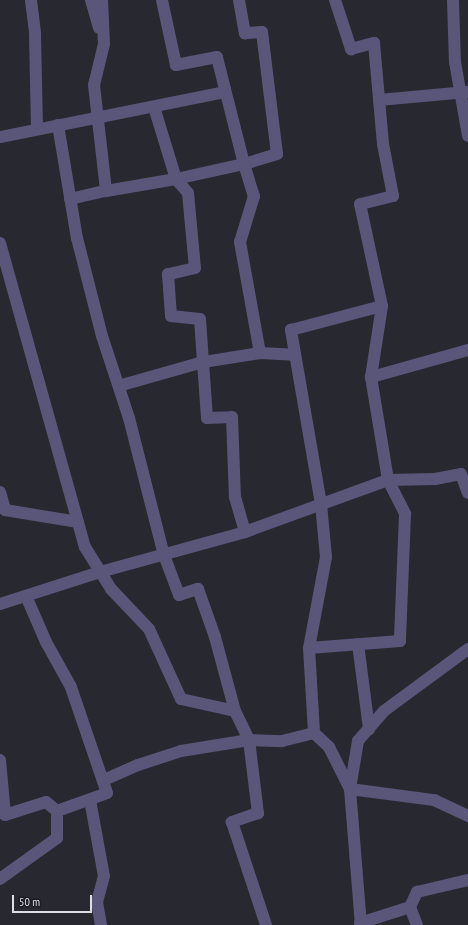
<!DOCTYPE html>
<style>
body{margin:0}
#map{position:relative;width:468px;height:925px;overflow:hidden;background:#282830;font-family:"PT Sans Narrow",sans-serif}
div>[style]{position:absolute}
.minor>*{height:12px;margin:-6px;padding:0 6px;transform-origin:6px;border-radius:6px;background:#59567a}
span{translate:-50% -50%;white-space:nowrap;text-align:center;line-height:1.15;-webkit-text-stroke:4px #1f1e27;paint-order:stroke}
.scale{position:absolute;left:12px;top:895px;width:80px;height:18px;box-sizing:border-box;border:2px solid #dedee3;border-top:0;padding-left:5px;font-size:12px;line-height:14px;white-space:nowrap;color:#dedee3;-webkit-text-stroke:3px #1f1e27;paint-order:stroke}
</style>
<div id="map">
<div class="minor">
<i style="left:31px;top:0;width:34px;rotate:83deg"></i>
<i style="left:35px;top:34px;width:95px;rotate:88.8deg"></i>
<i style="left:91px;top:0;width:29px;rotate:74deg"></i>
<i style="left:102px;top:0;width:44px;rotate:87.4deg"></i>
<i style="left:104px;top:44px;width:42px;rotate:103.7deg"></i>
<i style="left:94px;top:85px;width:107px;rotate:83.5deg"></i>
<i style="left:106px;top:191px;width:71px;rotate:-9.7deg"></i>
<i style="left:176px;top:179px;width:18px;rotate:49deg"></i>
<i style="left:188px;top:193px;width:75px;rotate:84.7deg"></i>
<i style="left:195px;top:268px;width:28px;rotate:167deg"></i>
<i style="left:168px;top:274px;width:42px;rotate:85.9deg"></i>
<i style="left:171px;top:316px;width:29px;rotate:6deg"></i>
<i style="left:200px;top:319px;width:43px;rotate:86deg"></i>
<i style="left:203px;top:362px;width:87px;rotate:164.1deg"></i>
<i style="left:239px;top:0;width:34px;rotate:80deg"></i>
<i style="left:245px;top:33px;width:17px;rotate:-3deg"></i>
<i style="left:262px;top:32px;width:123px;rotate:83deg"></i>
<i style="left:277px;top:154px;width:34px;rotate:163deg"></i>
<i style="left:244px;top:164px;width:34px;rotate:73deg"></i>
<i style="left:254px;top:196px;width:48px;rotate:106.9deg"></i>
<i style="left:240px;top:242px;width:113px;rotate:79.8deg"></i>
<i style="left:260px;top:353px;width:58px;rotate:171deg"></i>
<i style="left:203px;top:362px;width:56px;rotate:85.9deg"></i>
<i style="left:207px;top:418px;width:25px;rotate:-2deg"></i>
<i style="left:232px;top:417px;width:80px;rotate:87.9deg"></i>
<i style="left:235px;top:497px;width:36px;rotate:74deg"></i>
<i style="left:335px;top:0;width:52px;rotate:71.9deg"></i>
<i style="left:351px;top:49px;width:24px;rotate:-15deg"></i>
<i style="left:374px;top:43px;width:101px;rotate:84.9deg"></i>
<i style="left:383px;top:144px;width:53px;rotate:79.1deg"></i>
<i style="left:393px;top:196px;width:34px;rotate:166deg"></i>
<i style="left:360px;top:204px;width:104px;rotate:77.8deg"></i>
<i style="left:382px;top:306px;width:72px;rotate:98.8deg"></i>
<i style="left:453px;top:0;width:62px;rotate:88.2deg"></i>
<i style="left:455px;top:62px;width:75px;rotate:80deg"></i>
<i style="left:379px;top:100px;width:88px;rotate:-5.2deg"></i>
<i style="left:154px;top:107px;width:75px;rotate:73deg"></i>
<i style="left:176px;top:179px;width:70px;rotate:-12.4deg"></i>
<i style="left:244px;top:164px;width:110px;rotate:-104.2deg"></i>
<i style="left:217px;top:57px;width:42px;rotate:169deg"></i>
<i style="left:176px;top:65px;width:66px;rotate:-102.2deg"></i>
<i style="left:58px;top:125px;width:115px;rotate:80.5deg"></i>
<i style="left:77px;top:238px;width:101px;rotate:75.7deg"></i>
<i style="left:102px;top:336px;width:86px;rotate:71.8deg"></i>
<i style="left:129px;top:418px;width:141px;rotate:75.7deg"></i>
<i style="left:164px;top:555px;width:43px;rotate:69.4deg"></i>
<i style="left:179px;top:595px;width:20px;rotate:-18deg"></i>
<i style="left:198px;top:589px;width:51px;rotate:70.5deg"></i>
<i style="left:215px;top:637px;width:77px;rotate:74.9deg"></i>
<i style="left:0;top:137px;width:229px;rotate:-11.3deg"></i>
<i style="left:70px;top:199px;width:37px;rotate:-13deg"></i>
<i style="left:0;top:243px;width:316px;rotate:74.4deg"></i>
<i style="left:85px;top:547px;width:49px;rotate:58.2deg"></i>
<i style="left:111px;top:589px;width:55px;rotate:46.5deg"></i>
<i style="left:149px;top:629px;width:77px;rotate:65.4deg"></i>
<i style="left:181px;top:699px;width:55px;rotate:12.5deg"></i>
<i style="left:235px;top:711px;width:32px;rotate:64deg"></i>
<i style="left:249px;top:740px;width:74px;rotate:83deg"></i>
<i style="left:258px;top:813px;width:28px;rotate:161deg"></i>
<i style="left:232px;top:822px;width:108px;rotate:71.7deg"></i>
<i style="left:468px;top:350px;width:101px;rotate:164.4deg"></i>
<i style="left:371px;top:377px;width:104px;rotate:80.6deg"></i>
<i style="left:388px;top:480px;width:47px;rotate:-1.2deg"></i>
<i style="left:435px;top:479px;width:26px;rotate:-11deg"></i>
<i style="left:461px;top:474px;width:20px;rotate:70deg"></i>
<i style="left:260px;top:353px;width:34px;rotate:3deg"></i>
<i style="left:0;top:492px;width:19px;rotate:74deg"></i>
<i style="left:5px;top:510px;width:74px;rotate:9.3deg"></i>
<i style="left:0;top:604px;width:105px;rotate:-17.7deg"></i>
<i style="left:100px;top:572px;width:150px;rotate:-15.4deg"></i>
<i style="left:245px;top:532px;width:152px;rotate:-20deg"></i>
<i style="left:388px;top:480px;width:38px;rotate:63deg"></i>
<i style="left:405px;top:514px;width:127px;rotate:92.3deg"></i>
<i style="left:400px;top:641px;width:91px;rotate:175.6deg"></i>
<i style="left:309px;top:648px;width:85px;rotate:86.6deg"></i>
<i style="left:358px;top:644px;width:86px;rotate:82.6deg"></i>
<i style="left:309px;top:648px;width:93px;rotate:-79.4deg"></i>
<i style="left:326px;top:557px;width:53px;rotate:-95.4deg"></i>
<i style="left:321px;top:504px;width:177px;rotate:-99.8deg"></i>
<i style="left:291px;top:330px;width:94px;rotate:-14.8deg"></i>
<i style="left:468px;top:649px;width:104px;rotate:143.6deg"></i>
<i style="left:384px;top:711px;width:40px;rotate:131deg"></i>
<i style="left:358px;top:741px;width:49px;rotate:99.5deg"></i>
<i style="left:350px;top:789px;width:85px;rotate:7.5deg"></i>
<i style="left:434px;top:800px;width:38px;rotate:25deg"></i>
<i style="left:0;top:760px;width:55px;rotate:84.8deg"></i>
<i style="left:5px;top:815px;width:43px;rotate:-17.6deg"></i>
<i style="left:46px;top:802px;width:14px;rotate:39deg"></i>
<i style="left:104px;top:780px;width:37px;rotate:-24deg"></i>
<i style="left:138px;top:765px;width:45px;rotate:-18deg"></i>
<i style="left:181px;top:751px;width:69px;rotate:-9.2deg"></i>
<i style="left:249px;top:740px;width:33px;rotate:2deg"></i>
<i style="left:282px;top:741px;width:33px;rotate:-14deg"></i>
<i style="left:314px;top:733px;width:21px;rotate:43deg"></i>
<i style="left:329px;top:747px;width:47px;rotate:63.4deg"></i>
<i style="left:350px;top:789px;width:136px;rotate:85.4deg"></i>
<i style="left:90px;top:800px;width:77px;rotate:79.6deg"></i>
<i style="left:104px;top:876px;width:27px;rotate:105deg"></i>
<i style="left:97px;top:902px;width:23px;rotate:80deg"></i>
<i style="left:0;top:879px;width:70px;rotate:-35.7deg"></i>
<i style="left:57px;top:838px;width:27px;rotate:-90deg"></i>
<i style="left:57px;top:811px;width:53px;rotate:-19.8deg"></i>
<i style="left:107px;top:793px;width:112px;rotate:-108.8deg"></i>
<i style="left:71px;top:687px;width:51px;rotate:-119.1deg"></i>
<i style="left:46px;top:642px;width:50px;rotate:-113.5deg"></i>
<i style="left:410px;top:907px;width:19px;rotate:69deg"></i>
<i style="left:360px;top:923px;width:52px;rotate:-17.7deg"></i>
<i style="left:410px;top:907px;width:17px;rotate:-65deg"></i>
<i style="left:417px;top:892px;width:52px;rotate:-13.2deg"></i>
</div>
<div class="scale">50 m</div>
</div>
